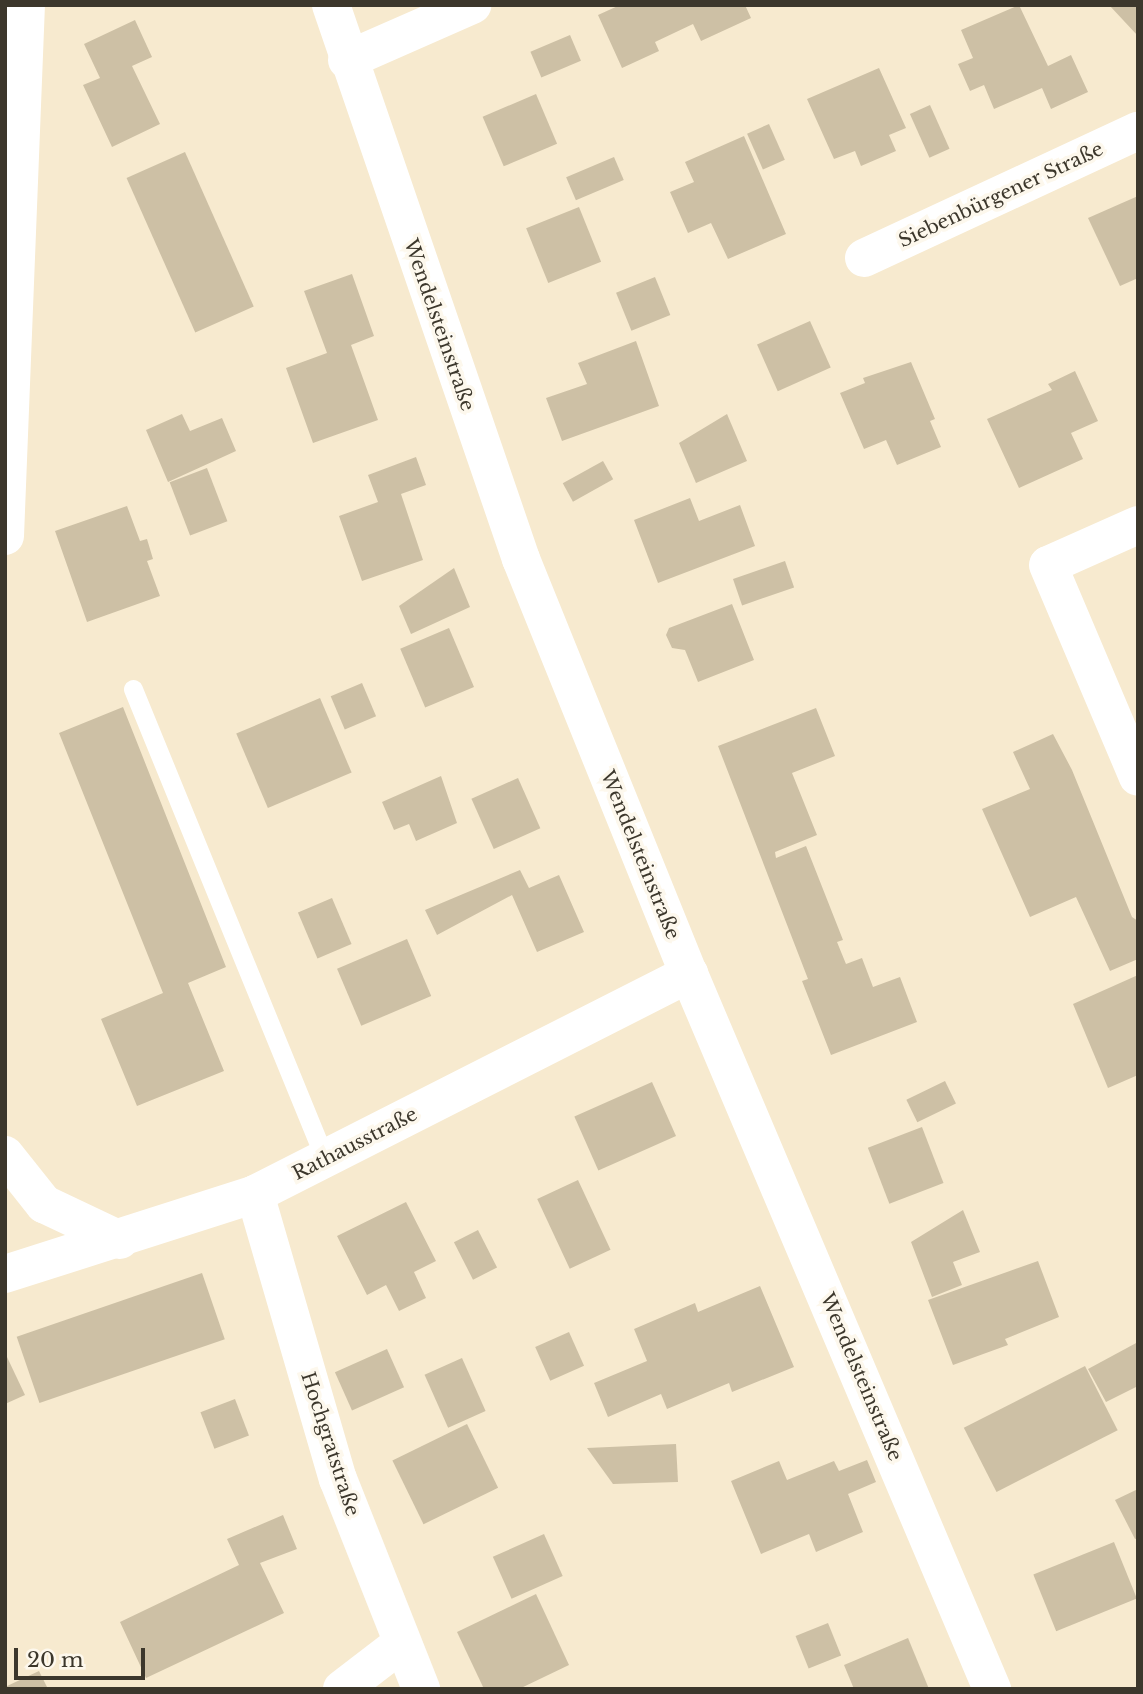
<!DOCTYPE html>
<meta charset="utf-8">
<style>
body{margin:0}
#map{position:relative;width:1143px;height:1694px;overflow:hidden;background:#f7eacf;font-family:"Libre Baskerville",serif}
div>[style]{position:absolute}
.building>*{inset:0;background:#cdc0a5;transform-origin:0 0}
.service>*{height:19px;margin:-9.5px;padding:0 9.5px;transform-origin:9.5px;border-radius:9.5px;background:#fff}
.minor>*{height:38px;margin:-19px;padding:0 19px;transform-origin:19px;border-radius:19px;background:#fff}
span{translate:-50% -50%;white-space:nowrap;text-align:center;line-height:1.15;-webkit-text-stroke:7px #fdf8ed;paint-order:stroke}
.street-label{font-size:19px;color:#3c372c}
.frame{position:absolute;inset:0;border:7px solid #3c372c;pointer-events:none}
.scale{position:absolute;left:14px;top:1648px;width:131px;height:32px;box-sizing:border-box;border:4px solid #3c372c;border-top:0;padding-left:9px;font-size:21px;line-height:24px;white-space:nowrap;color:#3c372c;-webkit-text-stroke:5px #fdf8ed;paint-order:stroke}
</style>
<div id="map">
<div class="building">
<i style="clip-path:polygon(620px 5px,745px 5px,751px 18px,701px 41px,693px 24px,655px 42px,659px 51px,622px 68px,598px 15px)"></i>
<i style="clip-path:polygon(1019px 5px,1048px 66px,1071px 55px,1088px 92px,1051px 109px,1042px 88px,994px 109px,984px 85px,970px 91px,958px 64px,973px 58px,961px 30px)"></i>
<i style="clip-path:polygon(1109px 5px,1138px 5px,1138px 36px)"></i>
<i style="clip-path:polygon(135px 20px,152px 57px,132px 66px,160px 124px,112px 147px,83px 85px,100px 78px,84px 44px)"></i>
<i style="left:570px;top:35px;width:28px;height:43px;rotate:67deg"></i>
<i style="clip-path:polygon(879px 68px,906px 128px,889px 135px,896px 151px,861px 166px,855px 151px,834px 159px,807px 99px)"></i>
<i style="left:536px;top:94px;width:54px;height:58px;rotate:67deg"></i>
<i style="left:930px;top:105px;width:48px;height:22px;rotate:66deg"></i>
<i style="left:769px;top:124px;width:39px;height:24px;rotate:66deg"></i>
<i style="clip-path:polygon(744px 136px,786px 234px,728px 259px,711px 223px,688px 233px,670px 192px,694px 182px,685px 162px)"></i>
<i style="left:185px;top:152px;width:169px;height:64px;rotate:66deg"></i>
<i style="left:614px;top:157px;width:25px;height:52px;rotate:67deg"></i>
<i style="clip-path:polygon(1138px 196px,1138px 278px,1120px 286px,1088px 218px)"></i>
<i style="left:579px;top:207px;width:59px;height:57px;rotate:68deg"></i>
<i style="clip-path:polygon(352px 274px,374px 336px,351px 345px,378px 420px,313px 443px,286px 368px,327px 353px,304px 291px)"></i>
<i style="left:655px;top:277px;width:41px;height:42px;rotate:68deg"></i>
<i style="left:810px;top:321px;width:51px;height:58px;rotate:66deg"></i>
<i style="clip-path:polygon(636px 341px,659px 406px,562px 441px,546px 398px,587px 384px,578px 363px)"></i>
<i style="clip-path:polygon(911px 362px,935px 419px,930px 421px,941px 447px,897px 465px,886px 440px,864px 449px,840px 393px,865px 383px,863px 378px)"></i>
<i style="clip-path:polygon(1075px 371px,1098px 421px,1071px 433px,1083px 459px,1019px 488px,987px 419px,1052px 390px,1048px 384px)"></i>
<i style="clip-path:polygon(182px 414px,190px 431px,222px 418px,236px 451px,168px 482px,146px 430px)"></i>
<i style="clip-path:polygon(727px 414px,747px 461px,696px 483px,679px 443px)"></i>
<i style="clip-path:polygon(416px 457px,426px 485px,401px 494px,423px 560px,362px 581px,339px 516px,378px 502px,368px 475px)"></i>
<i style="left:603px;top:461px;width:21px;height:46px;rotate:61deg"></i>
<i style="left:207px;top:468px;width:57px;height:40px;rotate:69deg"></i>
<i style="clip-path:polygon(690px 498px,699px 521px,740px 505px,755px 546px,658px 583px,634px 520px)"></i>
<i style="clip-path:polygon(127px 506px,140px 541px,147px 539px,153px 559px,147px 561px,160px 596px,87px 622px,55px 531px)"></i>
<i style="left:785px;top:561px;width:28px;height:55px;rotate:71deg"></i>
<i style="clip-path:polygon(454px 568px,470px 607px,411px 634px,399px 606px)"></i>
<i style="clip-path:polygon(732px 604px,754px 660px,698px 682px,685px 650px,672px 648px,666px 635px,669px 628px)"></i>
<i style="left:449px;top:628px;width:64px;height:53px;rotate:67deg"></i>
<i style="left:362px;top:683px;width:36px;height:34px;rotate:67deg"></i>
<i style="left:320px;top:698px;width:81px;height:91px;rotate:67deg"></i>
<i style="clip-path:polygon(123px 707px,226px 967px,188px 983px,224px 1071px,137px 1106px,101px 1019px,163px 993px,59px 733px)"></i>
<i style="clip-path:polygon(816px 708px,835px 756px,792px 773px,817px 835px,775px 852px,776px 858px,806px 846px,843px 940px,837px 942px,846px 964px,862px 958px,873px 987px,900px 977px,917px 1022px,831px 1055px,802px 981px,808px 979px,718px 746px)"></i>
<i style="clip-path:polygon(1053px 734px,1072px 770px,1132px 917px,1138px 921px,1138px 959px,1110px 971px,1076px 897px,1030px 917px,982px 809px,1030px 789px,1013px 752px)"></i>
<i style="clip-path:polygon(441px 776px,457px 823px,416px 841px,409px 824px,394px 830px,382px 802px)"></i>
<i style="left:518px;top:778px;width:55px;height:51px;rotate:66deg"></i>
<i style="clip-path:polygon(520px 870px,529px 888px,559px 875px,584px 932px,537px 952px,512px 895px,437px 935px,425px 910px)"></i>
<i style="left:332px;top:898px;width:50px;height:37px;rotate:67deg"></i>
<i style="left:407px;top:939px;width:62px;height:76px;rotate:67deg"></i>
<i style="clip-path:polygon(1138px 975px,1138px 1075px,1108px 1088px,1073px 1004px)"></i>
<i style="left:945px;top:1081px;width:25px;height:43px;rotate:64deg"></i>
<i style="left:652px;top:1082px;width:59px;height:85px;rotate:66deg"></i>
<i style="left:922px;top:1127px;width:60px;height:58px;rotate:69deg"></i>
<i style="left:578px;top:1180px;width:77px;height:45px;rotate:65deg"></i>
<i style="clip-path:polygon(406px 1202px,436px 1261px,414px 1272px,426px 1298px,399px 1311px,386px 1285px,367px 1295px,337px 1236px)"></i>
<i style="clip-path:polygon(963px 1210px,980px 1252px,953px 1262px,962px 1285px,932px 1297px,911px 1242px)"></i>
<i style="left:478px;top:1230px;width:42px;height:27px;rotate:63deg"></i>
<i style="clip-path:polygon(1038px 1261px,1059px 1317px,1005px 1339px,1008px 1345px,953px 1365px,928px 1300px)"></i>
<i style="left:202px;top:1273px;width:70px;height:196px;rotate:71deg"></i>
<i style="clip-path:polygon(760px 1286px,794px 1367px,732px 1392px,729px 1383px,667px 1409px,661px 1394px,608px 1417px,594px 1383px,647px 1361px,634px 1329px,695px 1303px,698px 1312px)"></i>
<i style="left:569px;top:1332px;width:37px;height:37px;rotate:66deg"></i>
<i style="clip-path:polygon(1138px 1342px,1138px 1386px,1106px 1402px,1088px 1369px)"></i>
<i style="left:387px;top:1349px;width:42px;height:57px;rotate:66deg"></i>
<i style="clip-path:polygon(7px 1357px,25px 1395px,5px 1404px,5px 1358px)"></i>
<i style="left:462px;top:1358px;width:58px;height:41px;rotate:66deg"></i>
<i style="left:1085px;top:1366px;width:72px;height:136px;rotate:63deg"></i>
<i style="left:235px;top:1399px;width:39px;height:37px;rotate:69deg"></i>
<i style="left:467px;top:1424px;width:71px;height:83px;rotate:64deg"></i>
<i style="clip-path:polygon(676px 1444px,678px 1482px,613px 1484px,587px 1448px)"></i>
<i style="clip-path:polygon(867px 1460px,876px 1482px,848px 1494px,863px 1532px,816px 1552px,809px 1534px,761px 1554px,731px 1481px,779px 1461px,787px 1480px,834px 1461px,839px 1471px)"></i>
<i style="clip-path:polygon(1138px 1489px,1138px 1538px,1135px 1539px,1115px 1500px)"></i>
<i style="clip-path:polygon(283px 1515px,297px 1549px,260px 1563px,284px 1613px,146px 1678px,120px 1622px,239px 1565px,227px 1539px)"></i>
<i style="left:544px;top:1534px;width:46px;height:56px;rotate:66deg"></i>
<i style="left:1114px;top:1542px;width:61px;height:87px;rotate:68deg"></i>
<i style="clip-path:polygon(536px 1594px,569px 1665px,519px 1689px,484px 1689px,457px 1632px)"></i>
<i style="left:828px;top:1623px;width:35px;height:35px;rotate:68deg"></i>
<i style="clip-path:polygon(908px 1638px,929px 1689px,854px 1689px,844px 1665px)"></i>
<i style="clip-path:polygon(39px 1671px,48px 1689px,5px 1689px,5px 1687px)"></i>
</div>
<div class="service">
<i style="left:133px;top:689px;width:508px;rotate:67.78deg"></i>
</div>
<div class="minor">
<i style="left:331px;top:5px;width:586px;rotate:71.07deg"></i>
<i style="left:521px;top:559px;width:448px;rotate:68deg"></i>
<i style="left:689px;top:974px;width:777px;rotate:67.03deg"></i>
<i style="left:347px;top:60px;width:137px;rotate:-23.7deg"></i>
<i style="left:864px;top:258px;width:302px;rotate:-24.9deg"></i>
<i style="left:1138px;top:525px;width:98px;rotate:156deg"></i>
<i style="left:1048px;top:565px;width:230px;rotate:67deg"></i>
<i style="left:5px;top:536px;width:531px;rotate:-87.74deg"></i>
<i style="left:5px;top:1155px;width:63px;rotate:51.5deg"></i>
<i style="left:44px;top:1204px;width:84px;rotate:25.3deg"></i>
<i style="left:255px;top:1194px;width:297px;rotate:73.8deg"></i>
<i style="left:338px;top:1479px;width:226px;rotate:68.4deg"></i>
<i style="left:5px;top:1274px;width:262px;rotate:-17.7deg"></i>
<i style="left:255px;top:1194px;width:487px;rotate:-26.9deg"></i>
<i style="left:342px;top:1689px;width:76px;rotate:-37.5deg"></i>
</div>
<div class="street-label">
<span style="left:1001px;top:195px;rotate:-25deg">Siebenbürgener Straße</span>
<span style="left:439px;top:325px;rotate:71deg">Wendelsteinstraße</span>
<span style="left:640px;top:855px;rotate:68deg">Wendelsteinstraße</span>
<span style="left:355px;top:1144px;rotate:-27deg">Rathausstraße</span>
<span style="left:861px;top:1377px;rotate:67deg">Wendelsteinstraße</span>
<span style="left:330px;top:1444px;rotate:72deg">Hochgratstraße</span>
</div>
<div class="frame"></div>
<div class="scale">20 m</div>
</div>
